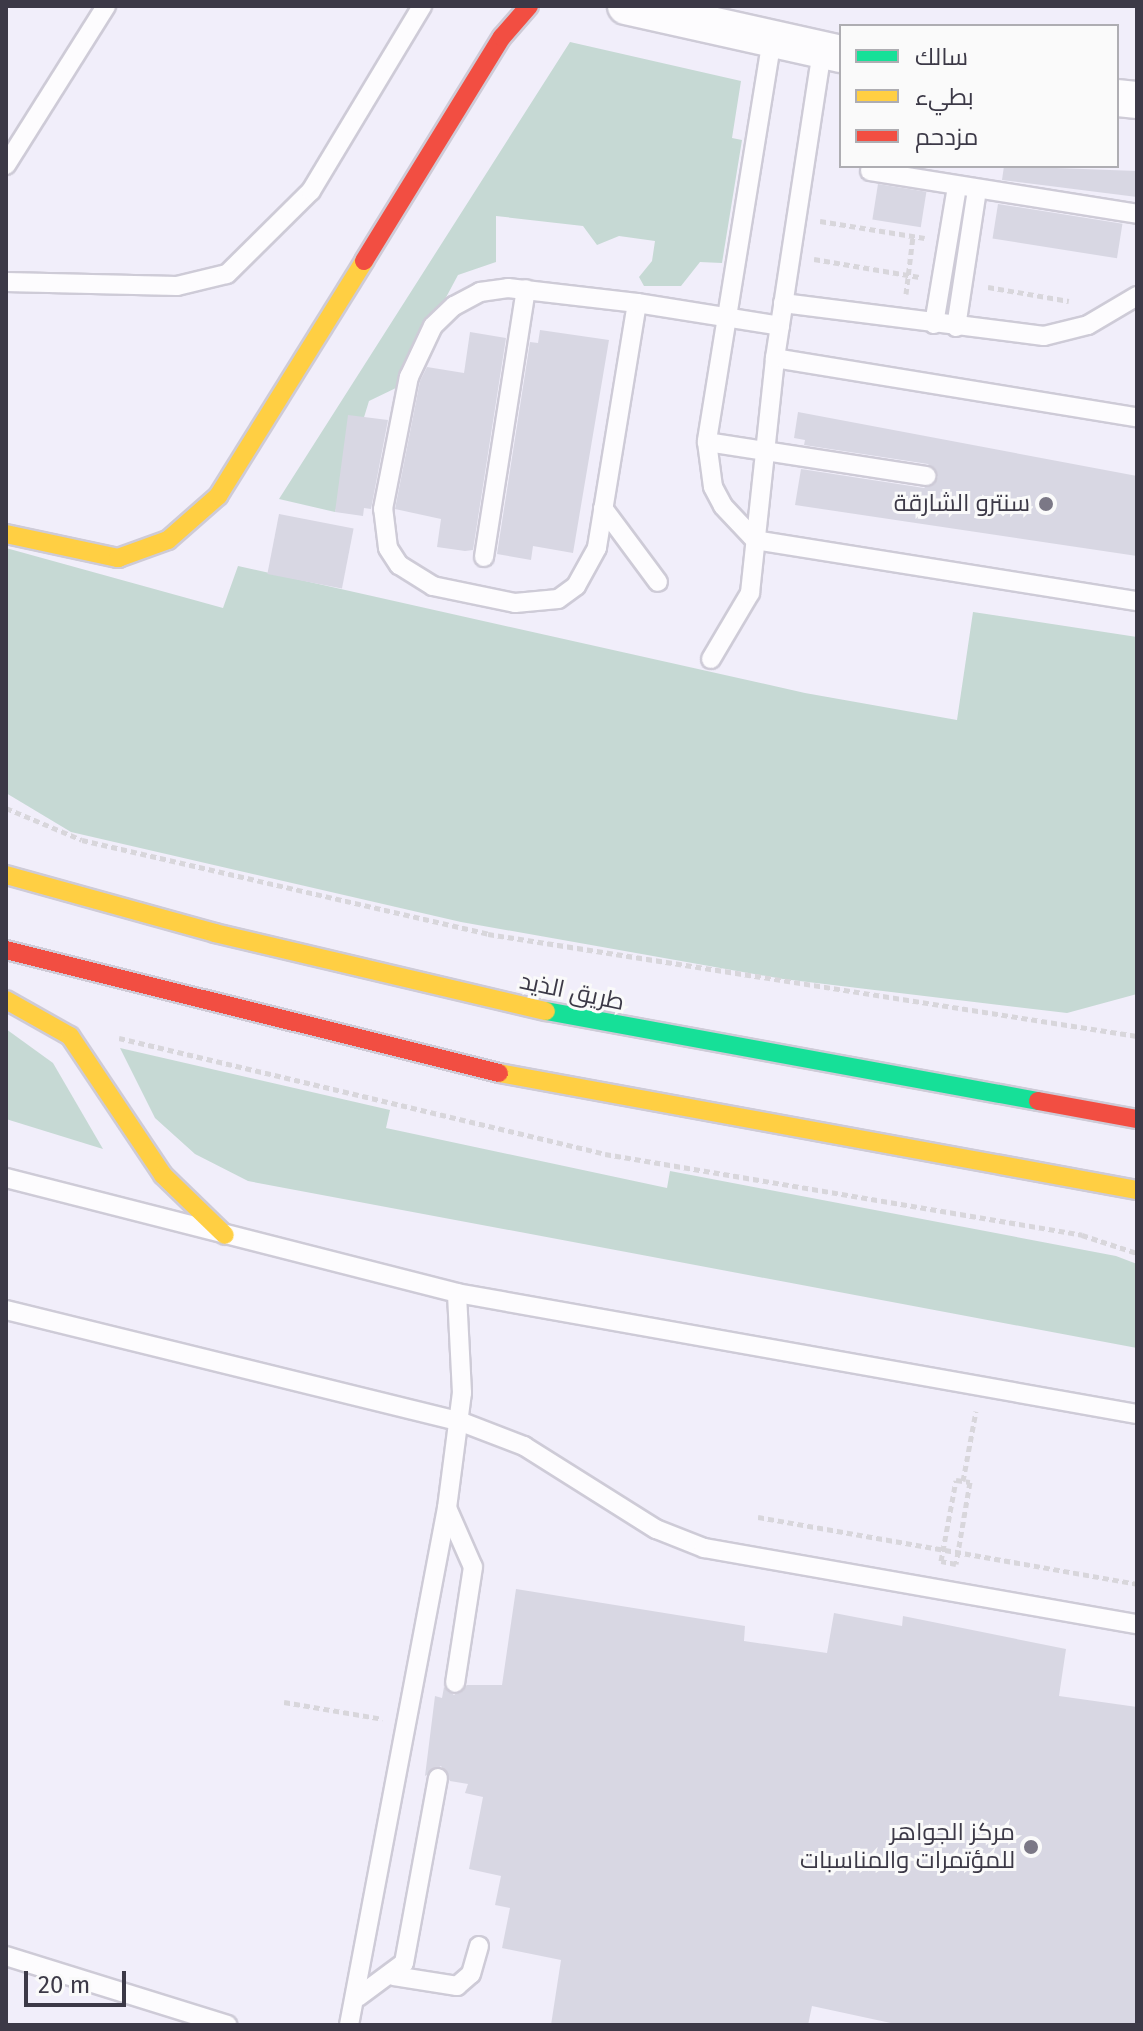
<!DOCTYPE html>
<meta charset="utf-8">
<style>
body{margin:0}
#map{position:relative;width:1143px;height:2031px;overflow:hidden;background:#f1eefa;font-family:"Fira Sans",Cairo,sans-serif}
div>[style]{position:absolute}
.green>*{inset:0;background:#c6d9d4}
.building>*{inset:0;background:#d8d7e3;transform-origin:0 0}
.path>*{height:5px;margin-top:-2.5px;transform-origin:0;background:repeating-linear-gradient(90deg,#d8d6db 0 6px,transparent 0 10px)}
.roads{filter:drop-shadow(2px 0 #cecbd7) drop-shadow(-2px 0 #cecbd7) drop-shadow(0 2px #cecbd7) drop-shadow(0 -2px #cecbd7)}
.lane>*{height:18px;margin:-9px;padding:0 9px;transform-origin:9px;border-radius:9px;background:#fdfcfe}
.street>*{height:36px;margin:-18px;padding:0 18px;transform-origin:18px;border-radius:18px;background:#fdfcfe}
.fast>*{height:18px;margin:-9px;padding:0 9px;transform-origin:9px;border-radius:9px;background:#16e098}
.slow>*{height:18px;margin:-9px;padding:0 9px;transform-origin:9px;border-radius:9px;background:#ffcf43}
.jam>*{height:18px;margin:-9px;padding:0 9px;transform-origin:9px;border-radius:9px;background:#f24e42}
.dots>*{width:22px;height:22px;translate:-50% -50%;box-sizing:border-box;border:4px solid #fafafa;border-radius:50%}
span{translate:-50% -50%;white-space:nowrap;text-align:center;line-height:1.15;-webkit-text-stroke:6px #fafafa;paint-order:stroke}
.poi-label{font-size:24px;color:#3c3947}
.right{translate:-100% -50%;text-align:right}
.street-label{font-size:24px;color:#3c3947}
.frame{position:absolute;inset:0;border:8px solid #3c3947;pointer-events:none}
.legend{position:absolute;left:839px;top:24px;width:280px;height:144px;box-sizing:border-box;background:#fafafa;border:2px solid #aeadb2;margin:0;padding:10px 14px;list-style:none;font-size:24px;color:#3c3947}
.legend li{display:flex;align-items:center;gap:16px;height:40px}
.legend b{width:40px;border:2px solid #aeadb2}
.scale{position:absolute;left:24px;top:1971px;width:102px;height:36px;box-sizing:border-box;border:4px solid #3c3947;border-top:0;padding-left:10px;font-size:24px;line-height:28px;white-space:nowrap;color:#3c3947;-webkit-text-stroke:6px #fafafa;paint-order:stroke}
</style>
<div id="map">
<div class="green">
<i style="clip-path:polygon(570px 42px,741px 81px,732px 138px,742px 140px,722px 263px,700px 262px,681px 286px,644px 286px,639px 277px,652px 261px,655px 241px,619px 236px,597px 245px,583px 226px,496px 216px,496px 262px,458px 275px,398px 387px,369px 401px,335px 512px,279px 499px)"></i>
<i style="clip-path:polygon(6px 548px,223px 608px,238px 566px,805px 693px,957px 720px,973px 612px,1137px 637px,1137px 994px,1067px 1013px,783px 979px,461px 922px,71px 832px,6px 793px)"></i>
<i style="clip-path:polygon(6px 1029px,53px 1063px,103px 1149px,6px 1119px)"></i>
<i style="clip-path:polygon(120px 1048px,390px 1110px,386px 1128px,667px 1188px,670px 1171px,1116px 1256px,1137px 1264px,1137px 1348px,248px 1181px,195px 1154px,155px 1118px)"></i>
</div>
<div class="building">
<i style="clip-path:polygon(1004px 166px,1137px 171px,1137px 197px,1002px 180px)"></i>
<i style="left:878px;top:184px;width:49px;height:36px;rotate:9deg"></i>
<i style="left:998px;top:204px;width:126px;height:35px;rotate:9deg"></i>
<i style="clip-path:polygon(540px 330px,609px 340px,573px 553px,533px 546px,531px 560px,497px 554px,530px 342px,538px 343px)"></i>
<i style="clip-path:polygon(470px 332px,506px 338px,473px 550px,465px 551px,437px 547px,441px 519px,395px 509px,420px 381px,427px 367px,464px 373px)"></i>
<i style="clip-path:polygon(798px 412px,1137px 476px,1137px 556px,795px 505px,801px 469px,924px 488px,938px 477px,928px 464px,804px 445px,805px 440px,794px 438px)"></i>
<i style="clip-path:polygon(348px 415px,388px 420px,371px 509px,364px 508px,363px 516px,335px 512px)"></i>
<i style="left:279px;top:514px;width:76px;height:61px;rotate:11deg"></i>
<i style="clip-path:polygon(516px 1589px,745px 1626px,744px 1641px,827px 1653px,834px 1613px,902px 1626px,903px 1616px,1066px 1649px,1059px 1696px,1137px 1707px,1137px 2025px,900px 2025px,812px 2006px,808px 2025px,551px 2025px,561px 1960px,502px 1948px,510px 1908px,495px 1905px,501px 1876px,469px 1869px,483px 1797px,465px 1793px,468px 1784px,450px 1781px,441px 1766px,425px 1776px,435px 1696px,442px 1698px,444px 1687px,454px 1695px,467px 1685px,502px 1685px)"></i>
</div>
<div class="path">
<i style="left:820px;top:221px;width:106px;rotate:9.2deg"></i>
<i style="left:814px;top:259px;width:107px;rotate:9.7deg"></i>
<i style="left:988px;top:287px;width:82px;rotate:9.8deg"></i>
<i style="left:906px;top:294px;width:58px;rotate:-83.1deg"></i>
<i style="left:6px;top:808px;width:82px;rotate:22.8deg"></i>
<i style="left:82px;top:840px;width:417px;rotate:13deg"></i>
<i style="left:488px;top:934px;width:657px;rotate:8.93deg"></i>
<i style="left:119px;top:1038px;width:500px;rotate:13.4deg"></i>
<i style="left:605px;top:1154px;width:484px;rotate:9.6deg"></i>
<i style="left:1082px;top:1235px;width:58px;rotate:18.1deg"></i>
<i style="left:956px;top:1480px;width:14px;rotate:8deg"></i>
<i style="left:970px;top:1482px;width:83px;rotate:99.7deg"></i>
<i style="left:956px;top:1564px;width:15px;rotate:-169deg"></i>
<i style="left:941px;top:1561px;width:82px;rotate:-79.5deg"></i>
<i style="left:963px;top:1481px;width:71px;rotate:-79.5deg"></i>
<i style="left:758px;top:1517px;width:385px;rotate:10deg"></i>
<i style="left:284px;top:1702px;width:100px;rotate:9.7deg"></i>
</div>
<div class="roads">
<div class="lane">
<i style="left:772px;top:39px;width:408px;rotate:99.2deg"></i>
<i style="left:707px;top:442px;width:45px;rotate:82.4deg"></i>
<i style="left:713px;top:487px;width:21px;rotate:62deg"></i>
<i style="left:723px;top:506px;width:47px;rotate:46.7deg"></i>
<i style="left:755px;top:540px;width:387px;rotate:9.1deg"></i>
<i style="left:6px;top:165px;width:188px;rotate:-57.8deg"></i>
<i style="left:870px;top:171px;width:270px;rotate:9.1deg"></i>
<i style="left:6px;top:282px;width:171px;rotate:1.3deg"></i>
<i style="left:177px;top:286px;width:51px;rotate:-13.5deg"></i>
<i style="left:227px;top:274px;width:118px;rotate:-44.7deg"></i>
<i style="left:311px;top:191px;width:216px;rotate:-59deg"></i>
<i style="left:637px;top:303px;width:248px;rotate:99.3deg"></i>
<i style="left:597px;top:548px;width:43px;rotate:118.9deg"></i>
<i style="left:576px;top:586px;width:22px;rotate:144deg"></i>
<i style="left:558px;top:599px;width:43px;rotate:174.7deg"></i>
<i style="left:515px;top:603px;width:84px;rotate:-168.3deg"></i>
<i style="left:433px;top:586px;width:40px;rotate:-148deg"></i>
<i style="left:399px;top:565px;width:20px;rotate:-123deg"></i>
<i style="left:388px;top:548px;width:39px;rotate:-97deg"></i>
<i style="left:383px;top:509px;width:135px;rotate:-78.9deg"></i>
<i style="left:409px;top:377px;width:56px;rotate:-64.8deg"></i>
<i style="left:433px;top:326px;width:29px;rotate:-44deg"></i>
<i style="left:454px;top:306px;width:30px;rotate:-28deg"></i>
<i style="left:480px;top:292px;width:28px;rotate:-8deg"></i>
<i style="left:508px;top:288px;width:130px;rotate:6.6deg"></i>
<i style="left:637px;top:303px;width:145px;rotate:9.1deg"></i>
<i style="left:783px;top:303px;width:263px;rotate:7.2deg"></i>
<i style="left:1044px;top:336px;width:45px;rotate:-14deg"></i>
<i style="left:1088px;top:325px;width:57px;rotate:-30.6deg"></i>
<i style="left:934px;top:324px;width:139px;rotate:-80.5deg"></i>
<i style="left:956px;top:327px;width:139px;rotate:-81.3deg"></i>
<i style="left:775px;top:358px;width:367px;rotate:9.3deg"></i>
<i style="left:707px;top:442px;width:222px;rotate:8.8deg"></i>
<i style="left:603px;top:508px;width:92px;rotate:53.4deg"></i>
<i style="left:484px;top:557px;width:271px;rotate:-81.1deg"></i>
<i style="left:711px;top:659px;width:77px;rotate:-59.4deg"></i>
<i style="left:750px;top:593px;width:236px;rotate:-83.9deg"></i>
<i style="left:775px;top:358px;width:311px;rotate:-81.3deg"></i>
<i style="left:6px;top:1178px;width:465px;rotate:14.3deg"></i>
<i style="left:457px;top:1293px;width:691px;rotate:10.09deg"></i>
<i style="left:6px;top:1310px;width:466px;rotate:13.8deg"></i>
<i style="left:459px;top:1421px;width:70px;rotate:21deg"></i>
<i style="left:524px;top:1446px;width:156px;rotate:32.2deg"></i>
<i style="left:656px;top:1529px;width:52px;rotate:21.6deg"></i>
<i style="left:704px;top:1548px;width:440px;rotate:10deg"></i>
<i style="left:447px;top:1508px;width:64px;rotate:66.2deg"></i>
<i style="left:473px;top:1567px;width:117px;rotate:98.8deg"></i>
<i style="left:6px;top:1956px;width:232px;rotate:17.3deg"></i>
<i style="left:394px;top:1976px;width:64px;rotate:9deg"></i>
<i style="left:457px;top:1986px;width:18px;rotate:-41deg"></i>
<i style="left:471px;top:1974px;width:29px;rotate:-74deg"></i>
<i style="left:358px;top:1997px;width:57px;rotate:-36.5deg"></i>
<i style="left:404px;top:1963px;width:188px;rotate:-79.6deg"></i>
<i style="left:349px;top:2025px;width:526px;rotate:-79.27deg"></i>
<i style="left:447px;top:1508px;width:116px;rotate:-82.6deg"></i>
<i style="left:462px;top:1393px;width:100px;rotate:-92.9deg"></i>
</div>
<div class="street">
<i style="left:626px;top:6px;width:220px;rotate:12.6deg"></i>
<i style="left:1117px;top:98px;width:20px;rotate:6deg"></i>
</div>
<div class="fast">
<i style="left:546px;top:1011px;width:500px;rotate:10.37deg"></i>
</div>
<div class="slow">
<i style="left:6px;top:534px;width:115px;rotate:12.1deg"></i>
<i style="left:118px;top:558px;width:53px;rotate:-19.8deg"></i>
<i style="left:168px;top:540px;width:67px;rotate:-41.3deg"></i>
<i style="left:218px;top:496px;width:277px;rotate:-58.1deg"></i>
<i style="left:6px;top:875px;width:217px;rotate:15.5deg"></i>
<i style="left:215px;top:933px;width:340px;rotate:13.3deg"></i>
<i style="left:6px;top:1000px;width:73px;rotate:29.4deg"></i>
<i style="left:70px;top:1036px;width:167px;rotate:56.2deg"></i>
<i style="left:163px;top:1175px;width:86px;rotate:44.1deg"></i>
<i style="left:499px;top:1073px;width:649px;rotate:10.39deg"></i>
</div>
<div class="jam">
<i style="left:364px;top:261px;width:263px;rotate:-58.4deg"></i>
<i style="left:502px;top:37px;width:41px;rotate:-48.9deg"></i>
<i style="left:6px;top:950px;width:508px;rotate:14.01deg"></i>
<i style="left:1038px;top:1101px;width:101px;rotate:10.3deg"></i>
</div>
</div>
<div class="dots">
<i style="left:1046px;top:504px;background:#7b7886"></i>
<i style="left:1031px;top:1847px;background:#7b7886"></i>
</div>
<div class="poi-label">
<span class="right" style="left:1030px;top:504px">سنترو الشارقة</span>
<span class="right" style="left:1015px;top:1847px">مركز الجواهر<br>للمؤتمرات والمناسبات</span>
</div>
<div class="street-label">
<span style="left:572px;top:992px;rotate:12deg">طريق الذيد</span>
</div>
<div class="frame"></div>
<ul class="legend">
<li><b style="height:10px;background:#16e098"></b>سالك</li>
<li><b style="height:10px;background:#ffcf43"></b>بطيء</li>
<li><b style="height:10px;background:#f24e42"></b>مزدحم</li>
</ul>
<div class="scale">20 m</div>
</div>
